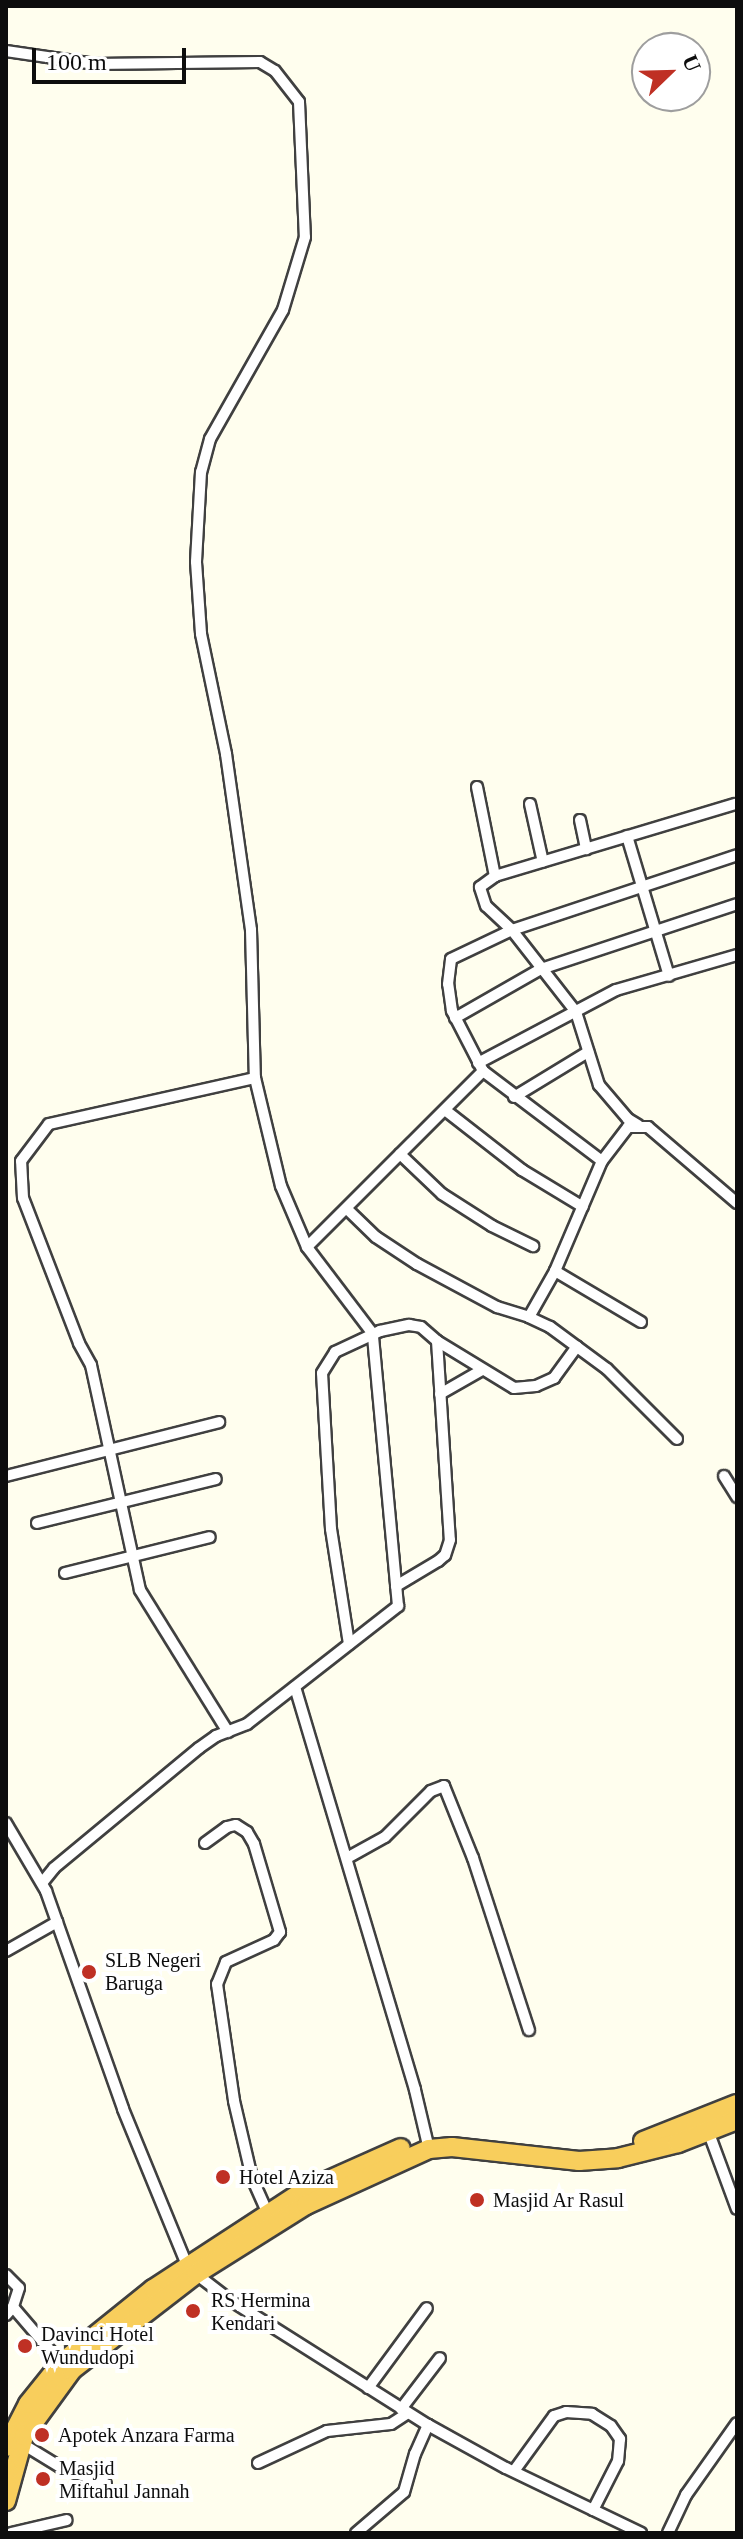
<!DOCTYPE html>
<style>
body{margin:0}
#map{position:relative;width:743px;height:2539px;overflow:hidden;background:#fffeee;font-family:"Times New Roman",serif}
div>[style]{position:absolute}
.roads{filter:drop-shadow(2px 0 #404040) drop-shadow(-2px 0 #404040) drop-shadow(0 2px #404040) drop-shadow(0 -2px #404040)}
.minor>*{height:10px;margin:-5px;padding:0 5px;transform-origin:5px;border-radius:5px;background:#fff}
.trunk>*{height:18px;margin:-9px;padding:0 9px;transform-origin:9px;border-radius:9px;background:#f8ce5c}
.dots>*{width:22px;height:22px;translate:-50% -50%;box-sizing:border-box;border:4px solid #fff;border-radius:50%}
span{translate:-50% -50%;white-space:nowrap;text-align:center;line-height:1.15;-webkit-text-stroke:8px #fff;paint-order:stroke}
.poi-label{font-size:20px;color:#0d0d0d}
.left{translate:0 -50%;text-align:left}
.frame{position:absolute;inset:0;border:8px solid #0d0d0d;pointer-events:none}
.north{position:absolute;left:631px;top:32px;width:80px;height:80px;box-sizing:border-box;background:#fff;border:2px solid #9e9e9e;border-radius:50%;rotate:67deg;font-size:22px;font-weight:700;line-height:32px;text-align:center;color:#0d0d0d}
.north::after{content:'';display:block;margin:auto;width:28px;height:36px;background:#bf3024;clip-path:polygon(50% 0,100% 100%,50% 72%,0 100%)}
.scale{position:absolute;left:32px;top:48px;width:154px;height:36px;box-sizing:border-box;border:4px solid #0d0d0d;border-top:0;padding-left:10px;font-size:24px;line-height:28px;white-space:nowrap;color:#0d0d0d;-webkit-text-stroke:6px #fff;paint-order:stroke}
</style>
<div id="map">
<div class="roads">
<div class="minor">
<i style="left:6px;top:51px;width:90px;rotate:8.3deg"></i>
<i style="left:95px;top:64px;width:165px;rotate:-0.7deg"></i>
<i style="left:260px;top:62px;width:17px;rotate:31deg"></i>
<i style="left:275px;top:71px;width:39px;rotate:52deg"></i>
<i style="left:299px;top:102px;width:135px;rotate:87.5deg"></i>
<i style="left:305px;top:237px;width:76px;rotate:106.8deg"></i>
<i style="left:283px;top:310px;width:148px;rotate:119.5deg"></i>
<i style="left:210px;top:439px;width:34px;rotate:105deg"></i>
<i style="left:201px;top:472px;width:90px;rotate:93.2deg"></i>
<i style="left:196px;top:562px;width:72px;rotate:86deg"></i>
<i style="left:201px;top:634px;width:123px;rotate:78.2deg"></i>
<i style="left:226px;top:754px;width:178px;rotate:81.9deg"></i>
<i style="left:251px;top:930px;width:148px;rotate:88.5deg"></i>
<i style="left:255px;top:1078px;width:111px;rotate:76.5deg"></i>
<i style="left:281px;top:1186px;width:66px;rotate:66.9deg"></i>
<i style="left:307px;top:1247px;width:249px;rotate:-45deg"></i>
<i style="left:483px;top:1071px;width:149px;rotate:37.1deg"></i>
<i style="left:477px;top:787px;width:91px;rotate:78.6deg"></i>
<i style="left:530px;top:804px;width:59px;rotate:77.4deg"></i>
<i style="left:580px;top:820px;width:30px;rotate:78deg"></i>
<i style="left:627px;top:836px;width:146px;rotate:73.3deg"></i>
<i style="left:455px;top:1018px;width:99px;rotate:-29.7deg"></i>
<i style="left:541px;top:969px;width:206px;rotate:-18.3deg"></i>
<i style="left:478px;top:1063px;width:156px;rotate:-27.9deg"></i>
<i style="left:616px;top:990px;width:126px;rotate:-16.1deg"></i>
<i style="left:483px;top:1071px;width:68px;rotate:-117.3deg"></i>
<i style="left:452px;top:1011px;width:27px;rotate:-98deg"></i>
<i style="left:448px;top:984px;width:25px;rotate:-83deg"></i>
<i style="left:451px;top:959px;width:68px;rotate:-25.4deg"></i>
<i style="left:512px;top:930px;width:237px;rotate:-18.4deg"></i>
<i style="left:514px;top:1097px;width:87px;rotate:-31.3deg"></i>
<i style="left:445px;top:1110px;width:98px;rotate:37.9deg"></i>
<i style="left:522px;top:1170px;width:71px;rotate:31.2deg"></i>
<i style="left:638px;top:1125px;width:12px;rotate:-149deg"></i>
<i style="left:628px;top:1119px;width:45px;rotate:-130.5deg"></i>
<i style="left:599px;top:1085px;width:77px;rotate:-107.5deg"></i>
<i style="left:576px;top:1012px;width:104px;rotate:-128deg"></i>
<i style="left:512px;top:930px;width:35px;rotate:-137deg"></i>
<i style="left:486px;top:906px;width:20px;rotate:-108deg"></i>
<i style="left:480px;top:887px;width:19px;rotate:-36deg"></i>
<i style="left:495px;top:876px;width:251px;rotate:-16.7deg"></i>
<i style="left:400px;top:1154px;width:58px;rotate:43.6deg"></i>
<i style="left:442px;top:1194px;width:59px;rotate:32.6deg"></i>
<i style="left:492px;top:1226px;width:46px;rotate:26deg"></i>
<i style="left:347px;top:1209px;width:40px;rotate:44deg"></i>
<i style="left:376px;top:1237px;width:49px;rotate:33.4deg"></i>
<i style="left:417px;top:1264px;width:91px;rotate:28.3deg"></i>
<i style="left:497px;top:1307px;width:34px;rotate:17deg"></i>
<i style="left:555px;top:1271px;width:100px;rotate:30.7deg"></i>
<i style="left:437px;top:1341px;width:90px;rotate:31.4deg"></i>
<i style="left:514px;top:1388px;width:22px;rotate:-5deg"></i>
<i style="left:536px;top:1386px;width:20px;rotate:-24deg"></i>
<i style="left:554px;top:1378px;width:39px;rotate:-54deg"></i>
<i style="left:440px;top:1394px;width:48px;rotate:-29.7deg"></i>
<i style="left:677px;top:1439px;width:99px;rotate:-135deg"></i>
<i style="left:607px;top:1369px;width:71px;rotate:-143.6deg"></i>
<i style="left:550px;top:1327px;width:23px;rotate:-155deg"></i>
<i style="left:529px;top:1317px;width:53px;rotate:-60.5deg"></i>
<i style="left:555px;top:1271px;width:120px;rotate:-66.9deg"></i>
<i style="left:602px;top:1161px;width:43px;rotate:-52.6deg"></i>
<i style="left:628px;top:1127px;width:20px"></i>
<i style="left:648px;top:1127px;width:117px;rotate:40.5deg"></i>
<i style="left:6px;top:1476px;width:220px;rotate:-14.2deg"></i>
<i style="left:724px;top:1476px;width:25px;rotate:58deg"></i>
<i style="left:37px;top:1523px;width:184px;rotate:-13.8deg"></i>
<i style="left:65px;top:1573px;width:149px;rotate:-13.9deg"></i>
<i style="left:349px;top:1644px;width:116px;rotate:-98.9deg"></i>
<i style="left:331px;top:1529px;width:156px;rotate:-93.3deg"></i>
<i style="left:322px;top:1373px;width:25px;rotate:-58deg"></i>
<i style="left:335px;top:1352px;width:50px;rotate:-25deg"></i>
<i style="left:380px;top:1331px;width:30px;rotate:-12deg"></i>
<i style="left:409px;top:1325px;width:12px;rotate:9deg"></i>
<i style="left:421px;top:1327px;width:21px;rotate:41deg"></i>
<i style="left:437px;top:1341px;width:199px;rotate:86.3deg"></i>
<i style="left:450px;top:1540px;width:16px;rotate:108deg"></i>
<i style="left:445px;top:1555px;width:9px;rotate:139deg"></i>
<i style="left:438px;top:1561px;width:49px;rotate:149.2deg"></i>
<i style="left:295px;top:1687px;width:420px;rotate:73.4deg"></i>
<i style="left:415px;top:2090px;width:61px;rotate:76.7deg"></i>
<i style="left:228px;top:1732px;width:167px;rotate:-121.8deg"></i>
<i style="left:140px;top:1590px;width:230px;rotate:-102.3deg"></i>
<i style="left:91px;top:1365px;width:25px;rotate:-119deg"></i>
<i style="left:79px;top:1343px;width:155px;rotate:-111.1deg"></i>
<i style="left:23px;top:1198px;width:37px;rotate:-93deg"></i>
<i style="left:21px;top:1161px;width:46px;rotate:-52.9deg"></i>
<i style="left:49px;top:1124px;width:211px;rotate:-12.6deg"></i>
<i style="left:6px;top:1823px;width:79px;rotate:59.5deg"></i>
<i style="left:46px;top:1891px;width:231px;rotate:70.5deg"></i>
<i style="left:123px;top:2109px;width:169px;rotate:67.7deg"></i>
<i style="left:205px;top:1843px;width:27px;rotate:-36deg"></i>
<i style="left:227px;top:1827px;width:9px;rotate:-13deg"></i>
<i style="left:236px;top:1825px;width:13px;rotate:32deg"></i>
<i style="left:247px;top:1832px;width:14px;rotate:60deg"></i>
<i style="left:254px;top:1844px;width:92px;rotate:73.5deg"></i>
<i style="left:280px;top:1932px;width:10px;rotate:127deg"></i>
<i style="left:274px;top:1940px;width:53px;rotate:155.4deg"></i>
<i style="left:226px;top:1962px;width:24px;rotate:112deg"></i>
<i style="left:217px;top:1984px;width:118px;rotate:81.7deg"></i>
<i style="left:234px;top:2101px;width:79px;rotate:76.8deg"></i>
<i style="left:252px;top:2178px;width:39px;rotate:66deg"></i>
<i style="left:347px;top:1858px;width:43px;rotate:-28.9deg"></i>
<i style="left:385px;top:1837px;width:65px;rotate:-45deg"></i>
<i style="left:431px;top:1791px;width:14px;rotate:-21deg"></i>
<i style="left:444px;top:1786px;width:78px;rotate:68.1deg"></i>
<i style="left:473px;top:1858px;width:181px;rotate:72deg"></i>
<i style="left:42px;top:1883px;width:19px;rotate:-51deg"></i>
<i style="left:54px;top:1868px;width:188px;rotate:-39.6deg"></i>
<i style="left:199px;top:1748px;width:21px;rotate:-35deg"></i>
<i style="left:216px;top:1736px;width:33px;rotate:-21deg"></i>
<i style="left:247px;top:1724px;width:192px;rotate:-38deg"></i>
<i style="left:398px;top:1606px;width:273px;rotate:-95.3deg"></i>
<i style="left:373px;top:1334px;width:109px;rotate:-127.2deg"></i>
<i style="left:6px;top:1951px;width:59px;rotate:-29.6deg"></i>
<i style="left:707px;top:2128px;width:86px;rotate:69.7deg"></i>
<i style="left:196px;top:2274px;width:43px;rotate:37.4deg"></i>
<i style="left:230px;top:2300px;width:234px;rotate:32.3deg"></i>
<i style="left:428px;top:2425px;width:89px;rotate:28.9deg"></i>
<i style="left:506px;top:2468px;width:150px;rotate:25.7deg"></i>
<i style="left:6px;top:2275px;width:18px;rotate:45deg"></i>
<i style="left:19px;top:2288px;width:20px;rotate:108deg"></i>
<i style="left:6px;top:2315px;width:11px;rotate:-49deg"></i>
<i style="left:13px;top:2307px;width:74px;rotate:49.4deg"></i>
<i style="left:368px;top:2388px;width:99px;rotate:-53.6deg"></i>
<i style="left:401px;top:2409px;width:64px;rotate:-52.6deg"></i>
<i style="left:21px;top:2443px;width:46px;rotate:31.6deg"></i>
<i style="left:60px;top:2467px;width:49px;rotate:20.3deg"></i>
<i style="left:258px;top:2463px;width:76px;rotate:-24.9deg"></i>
<i style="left:327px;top:2431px;width:64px;rotate:-6.2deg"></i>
<i style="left:391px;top:2424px;width:20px;rotate:-33deg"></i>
<i style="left:514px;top:2471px;width:68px;rotate:-54deg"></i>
<i style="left:554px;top:2416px;width:13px;rotate:-18deg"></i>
<i style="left:566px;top:2412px;width:26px;rotate:4deg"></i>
<i style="left:592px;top:2414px;width:22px;rotate:32deg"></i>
<i style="left:611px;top:2426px;width:16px;rotate:55deg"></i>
<i style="left:620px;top:2439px;width:22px;rotate:95deg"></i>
<i style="left:618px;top:2461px;width:55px;rotate:117deg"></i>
<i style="left:11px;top:2533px;width:57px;rotate:-13.1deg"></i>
<i style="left:356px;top:2533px;width:63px;rotate:-40.5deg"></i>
<i style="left:404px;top:2492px;width:40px;rotate:-74deg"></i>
<i style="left:415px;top:2454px;width:32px;rotate:-66deg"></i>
<i style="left:668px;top:2533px;width:42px;rotate:-64.7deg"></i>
<i style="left:686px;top:2495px;width:88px;rotate:-54.7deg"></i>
</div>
<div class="trunk">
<i style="left:643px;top:2141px;width:101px;rotate:-21.5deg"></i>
<i style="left:6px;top:2447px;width:48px;rotate:-62.9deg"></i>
<i style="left:28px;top:2404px;width:53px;rotate:-51.2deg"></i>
<i style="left:61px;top:2363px;width:118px;rotate:-38.8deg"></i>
<i style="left:153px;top:2289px;width:178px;rotate:-33.1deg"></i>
<i style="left:302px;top:2192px;width:108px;rotate:-24deg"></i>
<i style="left:6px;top:2501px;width:67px;rotate:-74.5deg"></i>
<i style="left:24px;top:2436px;width:82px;rotate:-54deg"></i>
<i style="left:72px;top:2370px;width:157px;rotate:-37.7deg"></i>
<i style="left:196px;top:2274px;width:130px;rotate:-32.1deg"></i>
<i style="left:306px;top:2205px;width:135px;rotate:-24.5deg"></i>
<i style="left:429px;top:2149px;width:23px;rotate:-5deg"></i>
<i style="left:452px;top:2147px;width:128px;rotate:6.3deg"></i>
<i style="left:579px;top:2161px;width:39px;rotate:-4deg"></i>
<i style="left:618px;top:2158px;width:62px;rotate:-14deg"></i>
<i style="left:678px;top:2143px;width:63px;rotate:-21.3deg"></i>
</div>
</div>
<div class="dots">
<i style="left:89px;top:1972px;background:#bf3024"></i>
<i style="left:223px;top:2177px;background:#bf3024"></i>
<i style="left:477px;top:2200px;background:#bf3024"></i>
<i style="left:193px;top:2311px;background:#bf3024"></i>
<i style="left:25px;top:2346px;background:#bf3024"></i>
<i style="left:42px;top:2435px;background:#bf3024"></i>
<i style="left:43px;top:2479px;background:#bf3024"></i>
</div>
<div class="poi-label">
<span class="left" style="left:105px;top:1972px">SLB Negeri<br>Baruga</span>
<span class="left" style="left:239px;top:2177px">Hotel Aziza</span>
<span class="left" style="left:493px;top:2200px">Masjid Ar Rasul</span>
<span class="left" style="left:211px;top:2312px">RS Hermina<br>Kendari</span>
<span class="left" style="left:41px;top:2346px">Davinci Hotel<br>Wundudopi</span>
<span class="left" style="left:58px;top:2435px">Apotek Anzara Farma</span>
<span class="left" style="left:59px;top:2480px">Masjid<br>Miftahul Jannah</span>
</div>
<div class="frame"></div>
<div class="north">U</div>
<div class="scale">100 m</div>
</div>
